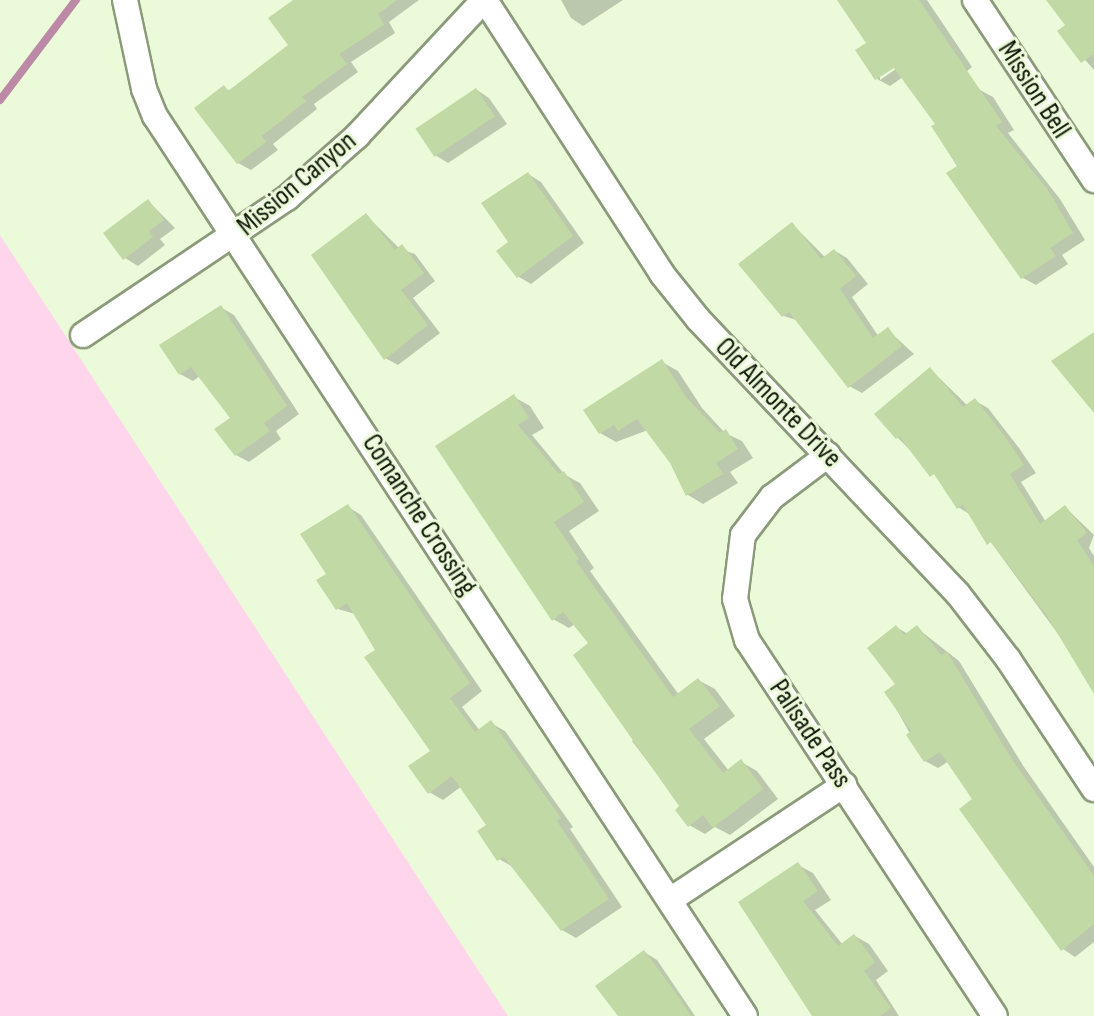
<!DOCTYPE html>
<style>
body{margin:0}
#map{position:relative;width:1094px;height:1016px;overflow:hidden;background:#ebfbd9;font-family:"Sofia Sans Condensed",sans-serif}
div>[style]{position:absolute}
.green>*{inset:0;background:#ffd5ec}
.shadow>*{inset:0;background:#0003}
.stream>*{height:8px;margin:-4px;padding:0 4px;transform-origin:4px;border-radius:4px;background:#bc89a7}
.building>*{inset:0;background:#c1d9a5;transform-origin:0 0}
.roads{filter:drop-shadow(2px 0 #8b9a7a) drop-shadow(-2px 0 #8b9a7a) drop-shadow(0 2px #8b9a7a) drop-shadow(0 -2px #8b9a7a)}
.minor>*{height:24px;margin:-12px;padding:0 12px;transform-origin:12px;border-radius:12px;background:#fff}
span{translate:-50% -50%;white-space:nowrap;text-align:center;line-height:1.15;-webkit-text-stroke:6px #ebfbd9;paint-order:stroke}
.street-label{font-size:28px;color:#12170b}
</style>
<div id="map">
<div class="green">
<i style="clip-path:polygon(0 235px,508px 1016px,0 1016px)"></i>
</div>
<div class="shadow">
<i style="clip-path:polygon(299px 0,419px 0,389px 22px,395px 33px,351px 62px,358px 72px,314px 104px,317px 109px,273px 144px,278px 150px,251px 170px,238px 163px,224px 88px,231px 91px,291px 45px)"></i>
<i style="clip-path:polygon(561px 0,623px 0,583px 26px,571px 18px)"></i>
<i style="clip-path:polygon(evenodd,840px 0,927px 0,972px 67px,929px 103px,903px 77px,890px 86px,877px 79px,858px 50px,868px 43px,840px 0,901px 61px,903px 64px,880px 80px,880px 75px,901px 61px)"></i>
<i style="clip-path:polygon(1048px 0,1094px 0,1094px 70px,1060px 31px,1068px 25px)"></i>
<i style="clip-path:polygon(477px 90px,489px 98px,507px 124px,448px 163px,435px 155px)"></i>
<i style="clip-path:polygon(980px 90px,993px 97px,1014px 130px,1008px 133px,1060px 199px,1085px 240px,1062px 255px,1068px 264px,1036px 285px,1023px 278px,934px 127px)"></i>
<i style="clip-path:polygon(528px 174px,541px 182px,584px 243px,531px 284px,519px 277px,511px 243px)"></i>
<i style="clip-path:polygon(148px 201px,175px 228px,160px 239px,165px 245px,138px 266px,125px 258px)"></i>
<i style="clip-path:polygon(366px 215px,400px 249px,415px 254px,435px 281px,413px 298px,440px 333px,398px 365px,385px 358px)"></i>
<i style="clip-path:polygon(792px 224px,826px 258px,835px 251px,847px 258px,868px 284px,852px 297px,879px 337px,888px 330px,914px 354px,862px 393px,849px 386px,799px 321px,784px 316px)"></i>
<i style="clip-path:polygon(222px 308px,234px 315px,299px 414px,276px 431px,281px 439px,249px 462px,236px 455px,233px 418px,200px 376px,193px 381px,180px 374px)"></i>
<i style="clip-path:polygon(662px 362px,678px 371px,702px 408px,725px 433px,742px 441px,753px 458px,730px 472px,738px 483px,703px 504px,688px 495px,672px 462px,648px 430px,616px 442px,600px 433px)"></i>
<i style="clip-path:polygon(930px 369px,968px 406px,975px 401px,988px 408px,1019px 448px,1036px 473px,1021px 482px,1046px 522px,1065px 507px,1094px 535px,1089px 548px,1094px 556px,1094px 683px,971px 515px,958px 507px,941px 481px,897px 437px)"></i>
<i style="clip-path:polygon(514px 397px,530px 406px,544px 428px,532px 435px,565px 475px,580px 483px,599px 511px,569px 531px,594px 568px,590px 571px,679px 695px,698px 680px,715px 689px,735px 716px,704px 739px,729px 771px,741px 762px,757px 771px,778px 799px,730px 835px,715px 827px,705px 834px,689px 825px,682px 807px,632px 741px,636px 738px,591px 644px,575px 624px,569px 628px,553px 619px,489px 524px)"></i>
<i style="clip-path:polygon(348px 507px,361px 515px,482px 691px,462px 707px,480px 731px,491px 723px,505px 731px,573px 827px,570px 829px,622px 907px,576px 938px,562px 930px,513px 867px,499px 859px,489px 826px,462px 786px,443px 800px,429px 792px,433px 751px,355px 614px,338px 609px,328px 574px)"></i>
<i style="clip-path:polygon(896px 627px,908px 634px,917px 628px,959px 661px,1024px 767px,1094px 867px,1094px 942px,1075px 957px,1063px 949px,949px 761px,938px 768px,925px 761px,887px 692px,898px 685px)"></i>
<i style="clip-path:polygon(798px 865px,813px 873px,831px 900px,815px 910px,843px 945px,855px 936px,869px 944px,888px 971px,876px 980px,899px 1016px,816px 1016px)"></i>
<i style="clip-path:polygon(644px 952px,657px 960px,695px 1016px,620px 1016px)"></i>
</div>
<div class="stream">
<i style="left:0;top:100px;width:126px;rotate:-52.8deg"></i>
</div>
<div class="building">
<i style="clip-path:polygon(293px 0,397px 0,378px 14px,384px 25px,339px 54px,347px 64px,302px 97px,306px 101px,262px 136px,266px 142px,237px 164px,194px 108px,224px 85px,228px 91px,288px 45px,268px 18px)"></i>
<i style="clip-path:polygon(837px 0,919px 0,1002px 122px,996px 126px,1048px 190px,1073px 233px,1050px 248px,1056px 256px,1021px 279px,946px 173px,957px 166px,931px 126px,935px 124px,894px 68px,875px 80px,855px 50px,866px 43px)"></i>
<i style="clip-path:polygon(1046px 0,1094px 0,1094px 54px,1081px 63px,1057px 31px,1065px 25px)"></i>
<i style="left:476px;top:88px;width:34px;height:73px;rotate:56deg"></i>
<i style="clip-path:polygon(528px 172px,573px 236px,517px 278px,496px 251px,508px 242px,481px 203px)"></i>
<i style="clip-path:polygon(148px 199px,164px 220px,149px 231px,153px 237px,123px 260px,103px 233px)"></i>
<i style="clip-path:polygon(366px 213px,395px 250px,402px 244px,424px 273px,401px 290px,428px 325px,384px 360px,311px 255px)"></i>
<i style="clip-path:polygon(792px 222px,821px 259px,834px 249px,856px 276px,840px 289px,873px 338px,888px 327px,902px 346px,848px 388px,789px 312px,782px 317px,738px 264px)"></i>
<i style="clip-path:polygon(221px 305px,287px 406px,264px 423px,270px 431px,235px 456px,214px 429px,230px 418px,191px 367px,179px 375px,159px 345px)"></i>
<i style="clip-path:polygon(1094px 332px,1094px 413px,1051px 361px)"></i>
<i style="clip-path:polygon(662px 359px,686px 397px,720px 433px,726px 429px,738px 449px,716px 463px,723px 474px,686px 496px,670px 463px,637px 419px,618px 431px,614px 425px,599px 434px,583px 410px)"></i>
<i style="clip-path:polygon(930px 367px,963px 407px,975px 398px,1006px 438px,1024px 465px,1010px 474px,1040px 524px,1065px 505px,1087px 533px,1077px 540px,1094px 566px,1094px 694px,1047px 616px,991px 542px,987px 545px,963px 505px,957px 509px,934px 474px,930px 477px,899px 436px,896px 439px,874px 414px)"></i>
<i style="clip-path:polygon(514px 394px,529px 418px,518px 425px,559px 474px,564px 471px,584px 502px,554px 522px,579px 559px,576px 561px,673px 697px,698px 678px,720px 706px,689px 729px,723px 773px,741px 759px,763px 789px,713px 828px,703px 815px,688px 827px,675px 810px,679px 806px,573px 655px,588px 643px,563px 612px,552px 621px,435px 446px)"></i>
<i style="clip-path:polygon(348px 504px,470px 683px,450px 698px,475px 732px,491px 720px,561px 818px,557px 821px,609px 899px,561px 931px,504px 857px,497px 861px,477px 831px,486px 825px,452px 776px,428px 794px,408px 766px,430px 751px,364px 657px,375px 650px,347px 603px,336px 610px,316px 580px,326px 574px,300px 534px)"></i>
<i style="clip-path:polygon(896px 625px,904px 635px,917px 625px,941px 655px,947px 652px,1011px 758px,1094px 876px,1094px 924px,1061px 951px,959px 809px,972px 799px,940px 752px,924px 762px,906px 735px,911px 731px,884px 692px,895px 684px,867px 648px)"></i>
<i style="clip-path:polygon(798px 862px,818px 891px,803px 901px,838px 946px,854px 934px,875px 962px,864px 971px,891px 1008px,880px 1016px,812px 1016px,738px 902px)"></i>
<i style="clip-path:polygon(644px 950px,678px 996px,691px 1016px,618px 1016px,595px 986px)"></i>
</div>
<div class="roads">
<div class="minor">
<i style="left:125px;top:0;width:91px;rotate:77.9deg"></i>
<i style="left:144px;top:89px;width:29px;rotate:68deg"></i>
<i style="left:155px;top:116px;width:1076px;rotate:56.75deg"></i>
<i style="left:485px;top:0;width:326px;rotate:57.1deg"></i>
<i style="left:662px;top:274px;width:58px;rotate:51.3deg"></i>
<i style="left:698px;top:319px;width:378px;rotate:46.6deg"></i>
<i style="left:958px;top:594px;width:82px;rotate:52.4deg"></i>
<i style="left:1008px;top:659px;width:156px;rotate:56.5deg"></i>
<i style="left:975px;top:0;width:216px;rotate:56.5deg"></i>
<i style="left:83px;top:335px;width:246px;rotate:-33.9deg"></i>
<i style="left:287px;top:198px;width:94px;rotate:-41.5deg"></i>
<i style="left:357px;top:136px;width:186px;rotate:-47deg"></i>
<i style="left:828px;top:455px;width:70px;rotate:143.1deg"></i>
<i style="left:772px;top:497px;width:48px;rotate:127.3deg"></i>
<i style="left:743px;top:535px;width:64px;rotate:97.1deg"></i>
<i style="left:735px;top:599px;width:43px;rotate:73.7deg"></i>
<i style="left:747px;top:640px;width:450px;rotate:56.6deg"></i>
<i style="left:670px;top:900px;width:209px;rotate:-33.5deg"></i>
</div>
</div>
<div class="street-label">
<span style="left:1034px;top:90px;rotate:57deg">Mission Bell</span>
<span style="left:297px;top:184px;rotate:-40deg">Mission Canyon</span>
<span style="left:778px;top:403px;rotate:46deg">Old Almonte Drive</span>
<span style="left:419px;top:515px;rotate:57deg">Comanche Crossing</span>
<span style="left:810px;top:734px;rotate:56deg">Palisade Pass</span>
</div>
</div>
